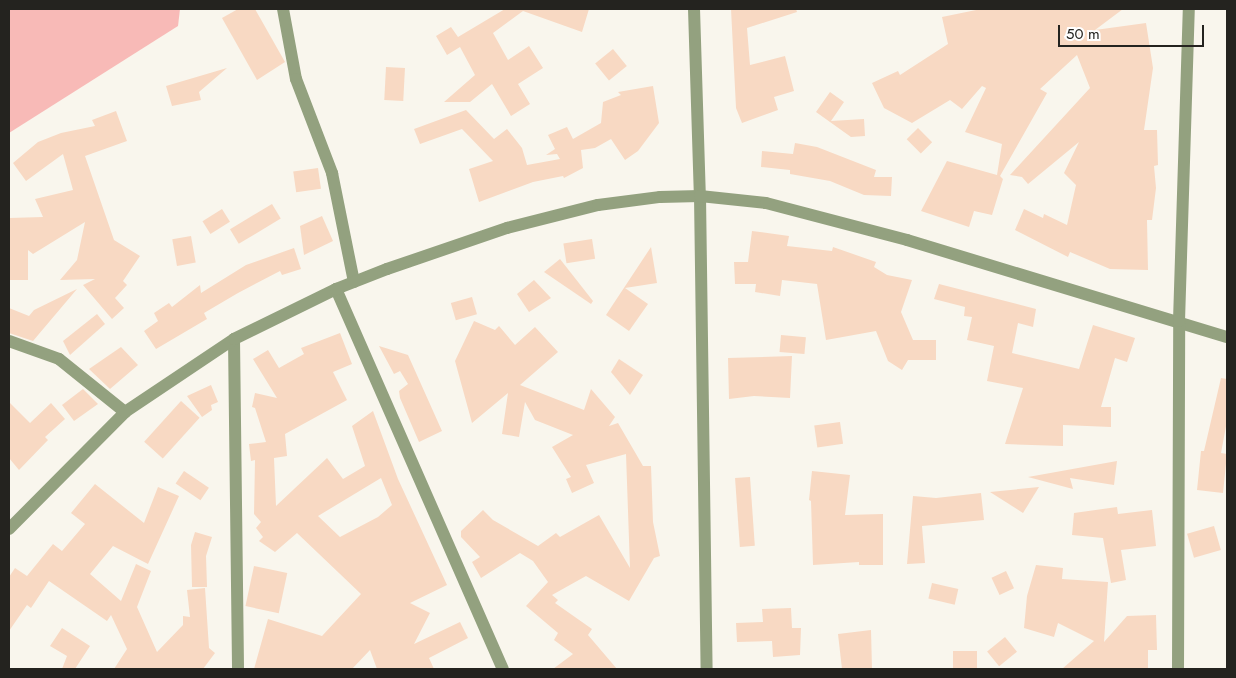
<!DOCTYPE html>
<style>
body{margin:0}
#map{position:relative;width:1236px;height:678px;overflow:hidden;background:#f9f6ed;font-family:Jost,sans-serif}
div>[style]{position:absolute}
.green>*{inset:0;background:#f8bab7}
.building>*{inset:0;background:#f8d9c3;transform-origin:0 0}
.minor>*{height:12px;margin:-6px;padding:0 6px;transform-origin:6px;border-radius:6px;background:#93a17f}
span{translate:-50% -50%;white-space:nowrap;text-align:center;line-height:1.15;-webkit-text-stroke:5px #fff;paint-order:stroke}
.frame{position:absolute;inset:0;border:10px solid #24231f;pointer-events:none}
.scale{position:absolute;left:1058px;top:25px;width:146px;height:22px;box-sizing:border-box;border:2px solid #24231f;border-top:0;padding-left:6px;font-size:15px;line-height:18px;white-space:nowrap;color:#24231f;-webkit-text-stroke:4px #fff;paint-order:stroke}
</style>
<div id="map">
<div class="green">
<i style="clip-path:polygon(9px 9px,180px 9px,178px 26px,9px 133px)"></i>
</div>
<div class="building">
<i style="clip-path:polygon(238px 9px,255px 9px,285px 62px,257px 80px,222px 18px)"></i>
<i style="clip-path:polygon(505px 9px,589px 9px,582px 32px,523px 11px,493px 33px,508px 60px,529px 46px,543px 68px,518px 84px,530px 104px,511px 116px,492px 84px,470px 102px,444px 102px,475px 75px,460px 47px,447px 55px,436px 36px,451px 27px,458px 37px)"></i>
<i style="clip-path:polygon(731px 9px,796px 9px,797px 12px,747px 28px,750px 65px,785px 56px,794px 91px,774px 97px,778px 110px,742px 123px,736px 108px)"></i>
<i style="clip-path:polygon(981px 9px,1123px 9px,1095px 30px,1146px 23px,1153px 68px,1144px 130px,1157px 130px,1158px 165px,1154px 166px,1156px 188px,1152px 220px,1147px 220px,1148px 270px,1110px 269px,1070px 252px,1068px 257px,1015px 230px,1024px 209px,1043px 218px,1044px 214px,1067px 225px,1076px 185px,1064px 173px,1079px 142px,1028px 184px,1022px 177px,1010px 175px,1090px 88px,1077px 55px,1040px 89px,1047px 93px,1000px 176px,1003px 179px,992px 215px,974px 211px,969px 227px,921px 211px,947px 161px,997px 175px,1002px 144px,965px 132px,986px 88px,982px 86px,962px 109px,950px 100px,912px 123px,884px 108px,872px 83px,898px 71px,900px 75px,948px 44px,942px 17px)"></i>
<i style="left:613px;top:49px;width:22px;height:23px;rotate:51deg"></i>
<i style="left:386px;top:67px;width:19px;height:33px;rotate:3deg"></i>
<i style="clip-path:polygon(227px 68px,199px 92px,201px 100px,172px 106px,166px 86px)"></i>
<i style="clip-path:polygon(653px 86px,659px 123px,638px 151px,625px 160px,611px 139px,595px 148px,581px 150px,583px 168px,564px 178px,563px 176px,533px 182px,479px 202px,469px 169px,493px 161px,462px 129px,420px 144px,414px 129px,466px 110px,494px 139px,507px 129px,522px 148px,527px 165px,560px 159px,557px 154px,546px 155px,555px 149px,548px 135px,567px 127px,573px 139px,601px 123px,603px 102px,621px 95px,618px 92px)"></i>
<i style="clip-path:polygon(830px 92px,844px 102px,831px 121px,864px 119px,865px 136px,851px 137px,816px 112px)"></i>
<i style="clip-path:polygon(116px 111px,127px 141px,85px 156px,114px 240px,140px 256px,123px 281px,127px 285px,115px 298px,124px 308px,112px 319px,83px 285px,95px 279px,60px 280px,77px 260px,85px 222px,33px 254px,28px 250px,28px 280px,9px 280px,9px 218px,43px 217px,35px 199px,73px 190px,63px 154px,26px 181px,13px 163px,38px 142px,61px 133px,95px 126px,92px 120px)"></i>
<i style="left:918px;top:128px;width:20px;height:16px;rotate:45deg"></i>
<i style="clip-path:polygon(795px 143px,817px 147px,876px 170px,874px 177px,892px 177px,891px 196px,864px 195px,830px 181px,790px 174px,790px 170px,761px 167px,762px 151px,793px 154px)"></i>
<i style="left:318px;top:168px;width:21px;height:25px;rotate:82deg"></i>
<i style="left:272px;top:204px;width:17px;height:49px;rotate:59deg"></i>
<i style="left:222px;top:209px;width:15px;height:23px;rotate:58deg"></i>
<i style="clip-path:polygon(322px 216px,333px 241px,304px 255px,300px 226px)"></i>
<i style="clip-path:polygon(752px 231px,789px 236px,787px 246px,832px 251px,833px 247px,876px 262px,874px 267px,887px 275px,912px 280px,901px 312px,913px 340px,936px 340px,936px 360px,908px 360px,902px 370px,888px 361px,876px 331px,826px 340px,817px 284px,782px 280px,780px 296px,755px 292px,756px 284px,735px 284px,734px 262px,748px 262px)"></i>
<i style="left:191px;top:236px;width:27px;height:19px;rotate:80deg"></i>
<i style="left:592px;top:239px;width:20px;height:29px;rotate:81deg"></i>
<i style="clip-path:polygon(651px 247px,657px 283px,625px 288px,648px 304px,629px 331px,606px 315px)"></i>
<i style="clip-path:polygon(294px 248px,301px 269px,282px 275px,280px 271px,238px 293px,204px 313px,207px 319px,156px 349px,144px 331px,158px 321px,154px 313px,169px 303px,172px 307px,200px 285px,201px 293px,246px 265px)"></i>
<i style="clip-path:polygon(560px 259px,593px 301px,591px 304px,544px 272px)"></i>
<i style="clip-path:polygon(534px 280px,551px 298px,529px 312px,517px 294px)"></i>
<i style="clip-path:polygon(939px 284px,1036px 309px,1033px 327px,1018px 323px,1012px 353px,1079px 369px,1093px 325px,1135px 338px,1127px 362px,1115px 358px,1101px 407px,1111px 407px,1111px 427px,1063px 425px,1063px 446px,1005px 444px,1023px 388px,987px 381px,994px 346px,967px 340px,972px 317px,964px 316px,965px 307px,934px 299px)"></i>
<i style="clip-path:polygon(77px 289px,33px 341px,9px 333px,9px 308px,29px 316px,34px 310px)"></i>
<i style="left:472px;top:297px;width:18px;height:22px;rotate:74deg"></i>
<i style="clip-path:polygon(97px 314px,105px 324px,70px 355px,63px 341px)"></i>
<i style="clip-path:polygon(474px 321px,495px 330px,499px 326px,515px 345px,535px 327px,558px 352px,520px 385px,584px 410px,591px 389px,615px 417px,609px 426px,618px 423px,643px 466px,651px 466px,653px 522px,660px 556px,654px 558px,629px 601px,586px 576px,552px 595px,558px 600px,555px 603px,592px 629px,588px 635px,617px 669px,553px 669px,573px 654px,554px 640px,558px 633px,526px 606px,548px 582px,533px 561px,520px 553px,481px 578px,472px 562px,480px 557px,461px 537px,461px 531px,483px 510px,493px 520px,538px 546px,556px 533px,560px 537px,599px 515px,630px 568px,626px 454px,586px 465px,594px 483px,572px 493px,566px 479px,571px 477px,552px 447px,573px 435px,535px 420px,525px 402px,519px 437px,502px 434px,508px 393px,472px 423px,455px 361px)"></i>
<i style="clip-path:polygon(evenodd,340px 333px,352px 364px,333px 372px,347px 400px,285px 434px,287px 456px,274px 458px,276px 506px,327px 458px,343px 479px,365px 466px,352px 426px,373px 411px,398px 479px,447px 585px,410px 603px,430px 613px,414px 644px,460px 622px,468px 638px,429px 658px,434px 669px,377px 669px,370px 650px,352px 669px,254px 669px,268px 619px,322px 636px,361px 594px,297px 533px,275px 552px,259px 541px,263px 537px,256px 528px,261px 522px,254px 514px,255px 460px,251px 461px,249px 444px,266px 442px,255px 408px,252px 407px,255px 393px,277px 398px,253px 359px,268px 350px,279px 368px,304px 354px,301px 348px,340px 333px,381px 478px,392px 505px,378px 517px,340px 537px,318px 516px,381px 478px)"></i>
<i style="left:781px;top:335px;width:25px;height:17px;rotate:5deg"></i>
<i style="clip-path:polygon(379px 346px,408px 355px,442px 431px,419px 442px,400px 398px,399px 391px,408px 384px,400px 371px,394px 374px)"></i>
<i style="clip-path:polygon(121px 347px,138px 365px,110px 389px,89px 369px)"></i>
<i style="clip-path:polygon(792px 356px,790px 398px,754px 396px,729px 399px,728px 358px)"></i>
<i style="clip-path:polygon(619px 359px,643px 375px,630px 395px,611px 372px)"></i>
<i style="clip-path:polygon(1221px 378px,1227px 379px,1227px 421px,1221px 453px,1227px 454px,1223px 493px,1197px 490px,1201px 451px,1204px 451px)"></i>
<i style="clip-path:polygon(211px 385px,218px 402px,211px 405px,212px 410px,202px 417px,187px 396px)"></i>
<i style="clip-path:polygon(83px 389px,98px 404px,74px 421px,62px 405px)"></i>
<i style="left:181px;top:401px;width:25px;height:55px;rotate:42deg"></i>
<i style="clip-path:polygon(9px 402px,30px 423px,51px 403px,65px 419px,45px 437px,48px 440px,19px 470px,9px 458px)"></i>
<i style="left:840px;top:422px;width:22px;height:26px;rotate:82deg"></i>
<i style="clip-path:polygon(1117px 461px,1114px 485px,1070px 478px,1073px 489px,1028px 477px)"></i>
<i style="left:184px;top:471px;width:30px;height:15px;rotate:34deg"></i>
<i style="clip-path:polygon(812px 471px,850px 475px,845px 515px,883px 514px,883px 565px,859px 565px,859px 562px,813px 565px,811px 501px,809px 500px)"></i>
<i style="left:750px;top:477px;width:69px;height:15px;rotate:86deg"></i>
<i style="clip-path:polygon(95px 484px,144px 523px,158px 487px,179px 496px,148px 564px,113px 546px,90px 574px,121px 601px,136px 564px,151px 571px,137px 607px,157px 652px,183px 625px,183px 616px,190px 617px,187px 590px,205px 588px,209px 648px,215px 653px,203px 669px,114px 669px,127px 649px,111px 615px,107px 621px,49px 581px,31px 608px,27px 605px,9px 631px,9px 577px,15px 568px,27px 576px,53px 544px,62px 551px,85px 524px,71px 513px)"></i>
<i style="clip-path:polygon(1039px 487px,1023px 513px,990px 492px)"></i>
<i style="clip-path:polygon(981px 493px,984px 520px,922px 526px,925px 563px,907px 564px,913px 496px,936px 498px)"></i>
<i style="clip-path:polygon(1117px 507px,1118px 514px,1152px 510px,1156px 546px,1121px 550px,1126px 580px,1111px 583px,1103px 538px,1072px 535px,1074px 513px)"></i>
<i style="left:1214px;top:526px;width:25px;height:28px;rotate:74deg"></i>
<i style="clip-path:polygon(195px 532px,212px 537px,206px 556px,207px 587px,192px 587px,191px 545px)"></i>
<i style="clip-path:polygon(1036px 565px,1063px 568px,1062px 579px,1108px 582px,1104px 642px,1127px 616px,1156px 615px,1157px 650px,1148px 650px,1148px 669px,1062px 669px,1094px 641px,1058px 623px,1054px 637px,1024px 628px,1027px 596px)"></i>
<i style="left:254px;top:566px;width:34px;height:41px;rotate:12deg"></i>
<i style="left:1006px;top:571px;width:19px;height:16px;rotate:65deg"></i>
<i style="left:932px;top:583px;width:27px;height:16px;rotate:13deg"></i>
<i style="clip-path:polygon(791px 608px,792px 628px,801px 628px,800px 655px,773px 657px,772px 641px,737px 642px,736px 623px,763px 622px,762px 609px)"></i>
<i style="clip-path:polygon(62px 628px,90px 646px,75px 669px,62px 669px,67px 656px,50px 646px)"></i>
<i style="clip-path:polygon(871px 630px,872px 669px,842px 669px,838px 634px)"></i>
<i style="left:1005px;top:637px;width:19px;height:23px;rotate:51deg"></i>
<i style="left:953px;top:651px;width:24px;height:18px"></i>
</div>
<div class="minor">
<i style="left:283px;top:9px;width:71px;rotate:79.5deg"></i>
<i style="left:296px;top:79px;width:101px;rotate:69deg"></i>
<i style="left:332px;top:173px;width:111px;rotate:78.6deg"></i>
<i style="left:694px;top:9px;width:187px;rotate:88.2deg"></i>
<i style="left:700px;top:196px;width:473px;rotate:89.2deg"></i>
<i style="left:336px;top:289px;width:415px;rotate:66.3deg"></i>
<i style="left:234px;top:339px;width:330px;rotate:89.3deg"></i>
<i style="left:9px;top:341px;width:53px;rotate:19.8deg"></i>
<i style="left:59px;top:359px;width:85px;rotate:38.8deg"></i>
<i style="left:9px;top:529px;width:165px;rotate:-45.2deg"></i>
<i style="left:125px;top:412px;width:131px;rotate:-33.8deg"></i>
<i style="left:234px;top:339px;width:114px;rotate:-26.1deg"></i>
<i style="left:336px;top:289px;width:55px;rotate:-21.4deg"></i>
<i style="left:387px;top:269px;width:127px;rotate:-18.9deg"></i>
<i style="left:507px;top:228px;width:94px;rotate:-14.2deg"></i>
<i style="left:598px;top:205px;width:63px;rotate:-7.4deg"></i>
<i style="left:660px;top:197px;width:40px;rotate:-1.4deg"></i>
<i style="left:700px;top:196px;width:66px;rotate:6.1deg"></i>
<i style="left:766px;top:203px;width:146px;rotate:14.7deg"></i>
<i style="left:907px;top:240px;width:334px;rotate:16.9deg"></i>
<i style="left:1178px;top:669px;width:348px;rotate:-89.8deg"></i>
<i style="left:1179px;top:321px;width:312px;rotate:-88.2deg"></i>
</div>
<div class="frame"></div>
<div class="scale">50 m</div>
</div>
